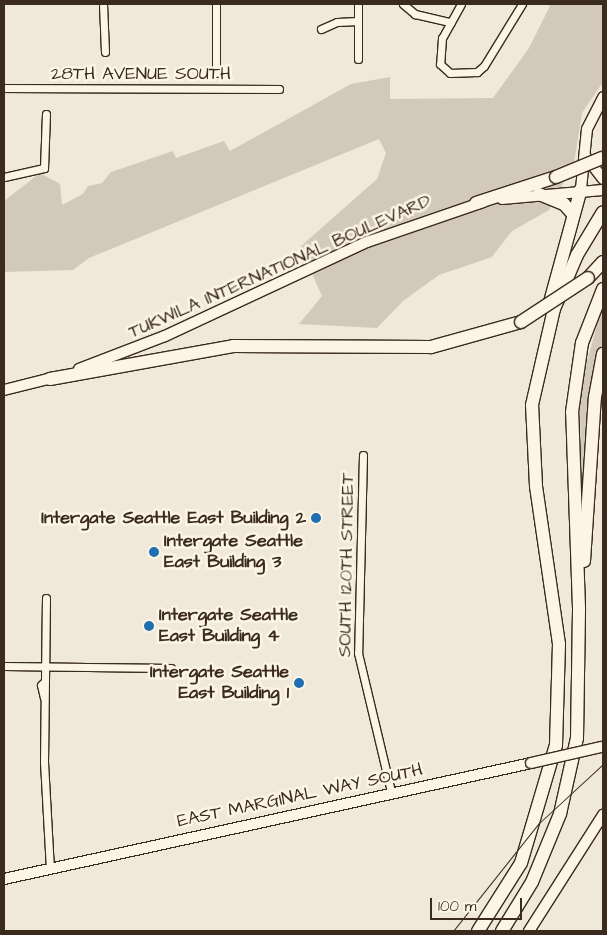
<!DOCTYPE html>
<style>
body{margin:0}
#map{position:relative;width:607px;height:935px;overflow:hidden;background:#f0e9d9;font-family:"Architects Daughter",sans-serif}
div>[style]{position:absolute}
.green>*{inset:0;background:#d2c9ba}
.roads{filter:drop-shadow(1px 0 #3b2a1e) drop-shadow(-1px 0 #3b2a1e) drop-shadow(0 1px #3b2a1e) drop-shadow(0 -1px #3b2a1e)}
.street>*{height:7px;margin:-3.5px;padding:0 3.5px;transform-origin:3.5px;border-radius:3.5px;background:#fcf5e5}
.secondary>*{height:10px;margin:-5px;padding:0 5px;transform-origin:5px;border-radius:5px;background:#fcf5e5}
.primary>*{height:10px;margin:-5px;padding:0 5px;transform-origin:5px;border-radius:5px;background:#fcf5e5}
.highway>*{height:12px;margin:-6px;padding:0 6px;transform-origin:6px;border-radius:6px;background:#fcf5e5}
.tram>*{height:1px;margin:-0.5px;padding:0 0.5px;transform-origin:0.5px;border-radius:0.5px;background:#3b2a1e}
.bridges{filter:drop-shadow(1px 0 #3b2a1e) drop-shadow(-1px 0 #3b2a1e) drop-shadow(0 1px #3b2a1e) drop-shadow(0 -1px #3b2a1e)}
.secondary-bridge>*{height:10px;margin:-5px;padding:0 5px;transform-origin:5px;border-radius:5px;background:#fcf5e5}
.highway-bridge>*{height:12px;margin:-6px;padding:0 6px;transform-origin:6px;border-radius:6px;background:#fcf5e5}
.dots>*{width:14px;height:14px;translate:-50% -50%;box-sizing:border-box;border:2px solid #fcf5e5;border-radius:50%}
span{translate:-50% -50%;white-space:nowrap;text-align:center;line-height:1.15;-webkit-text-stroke:5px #fcf5e5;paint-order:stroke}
.street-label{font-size:18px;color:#3b2a1e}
.poi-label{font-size:18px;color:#3b2a1e;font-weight:700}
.right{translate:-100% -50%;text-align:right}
.left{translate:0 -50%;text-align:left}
.frame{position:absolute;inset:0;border:5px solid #3b2a1e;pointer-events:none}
.scale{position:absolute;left:430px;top:898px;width:92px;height:22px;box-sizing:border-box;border:2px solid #3b2a1e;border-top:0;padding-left:6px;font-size:15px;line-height:18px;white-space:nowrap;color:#3b2a1e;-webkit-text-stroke:4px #fcf5e5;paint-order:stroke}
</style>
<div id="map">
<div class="green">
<i style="clip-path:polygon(547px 4px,603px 4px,603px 82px,582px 113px,574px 163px,549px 210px,512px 231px,492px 257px,439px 275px,403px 301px,377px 328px,299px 324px,322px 296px,300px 247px,377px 179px,386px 153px,379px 139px,89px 258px,73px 270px,4px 272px,4px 201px,40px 173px,60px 184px,62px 205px,83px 194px,88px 186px,102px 183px,111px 172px,173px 151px,176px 158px,224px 141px,230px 151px,351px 84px,390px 77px,390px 99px,493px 98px,529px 48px,550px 6px)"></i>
<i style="clip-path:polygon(603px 304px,603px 341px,598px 357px,581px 511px,580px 386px)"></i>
</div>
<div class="roads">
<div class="street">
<i style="left:103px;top:4px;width:48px;rotate:87.6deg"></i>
<i style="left:216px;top:4px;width:69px;rotate:90deg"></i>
<i style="left:358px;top:4px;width:55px;rotate:90deg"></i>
<i style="left:403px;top:4px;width:16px;rotate:40deg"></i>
<i style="left:415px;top:14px;width:37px;rotate:13deg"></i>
<i style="left:461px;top:4px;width:39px;rotate:119deg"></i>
<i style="left:442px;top:38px;width:26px;rotate:94deg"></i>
<i style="left:440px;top:64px;width:13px;rotate:42deg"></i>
<i style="left:450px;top:73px;width:27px;rotate:-2deg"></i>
<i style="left:477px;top:72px;width:9px;rotate:-41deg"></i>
<i style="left:484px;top:66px;width:73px;rotate:-58.5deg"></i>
<i style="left:321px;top:29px;width:17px;rotate:-24deg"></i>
<i style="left:337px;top:22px;width:21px;rotate:-3deg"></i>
<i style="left:4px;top:88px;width:275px;rotate:0.2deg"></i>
<i style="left:4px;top:177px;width:41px;rotate:-12.7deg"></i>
<i style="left:44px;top:168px;width:54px;rotate:-87.9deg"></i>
<i style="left:363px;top:455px;width:198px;rotate:91.4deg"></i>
<i style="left:358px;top:653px;width:143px;rotate:76.6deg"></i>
<i style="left:46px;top:598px;width:164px;rotate:90.7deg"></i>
<i style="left:44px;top:762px;width:106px;rotate:86.8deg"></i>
<i style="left:4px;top:666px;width:167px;rotate:0.7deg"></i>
<i style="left:44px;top:698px;width:13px;rotate:-103deg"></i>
<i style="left:41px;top:685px;width:4px;rotate:-45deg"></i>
</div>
<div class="secondary">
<i style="left:586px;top:157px;width:28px;rotate:52deg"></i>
<i style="left:581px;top:189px;width:60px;rotate:-84.3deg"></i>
<i style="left:587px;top:129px;width:36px;rotate:-63deg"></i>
<i style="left:4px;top:879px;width:540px;rotate:-12.41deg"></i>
<i style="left:529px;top:931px;width:138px;rotate:-57.5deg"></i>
</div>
<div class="primary">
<i style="left:502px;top:199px;width:101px;rotate:-5.1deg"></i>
<i style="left:79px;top:369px;width:92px;rotate:-21deg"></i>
<i style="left:165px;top:336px;width:223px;rotate:-25deg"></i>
<i style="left:367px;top:242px;width:123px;rotate:-19deg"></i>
<i style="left:4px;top:390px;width:54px;rotate:-14deg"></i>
</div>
<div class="highway">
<i style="left:539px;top:194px;width:27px;rotate:22deg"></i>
<i style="left:564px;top:204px;width:13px;rotate:48deg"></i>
<i style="left:476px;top:203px;width:84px;rotate:-18deg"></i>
<i style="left:588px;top:278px;width:22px;rotate:-47deg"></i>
<i style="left:550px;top:302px;width:117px;rotate:-74.7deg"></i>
<i style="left:50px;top:379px;width:186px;rotate:-10.2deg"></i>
<i style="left:233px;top:346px;width:198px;rotate:0.3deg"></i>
<i style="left:431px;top:347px;width:93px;rotate:-15.5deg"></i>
<i style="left:584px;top:561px;width:164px;rotate:-86.2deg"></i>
<i style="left:595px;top:397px;width:44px;rotate:-79.5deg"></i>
<i style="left:478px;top:931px;width:80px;rotate:-57.7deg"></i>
<i style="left:521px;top:863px;width:123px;rotate:-73.5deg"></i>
<i style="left:556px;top:745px;width:101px;rotate:-88.3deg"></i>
<i style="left:559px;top:644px;width:160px;rotate:-98.3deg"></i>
<i style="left:536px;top:486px;width:81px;rotate:-92.8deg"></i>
<i style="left:532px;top:405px;width:98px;rotate:-77.1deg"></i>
<i style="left:554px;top:309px;width:59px;rotate:-66.9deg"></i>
<i style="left:577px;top:255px;width:50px;rotate:-58.8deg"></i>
<i style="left:502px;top:931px;width:57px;rotate:-58.5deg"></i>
<i style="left:532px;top:882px;width:74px;rotate:-67.6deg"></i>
<i style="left:560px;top:814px;width:78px;rotate:-77.4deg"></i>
<i style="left:577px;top:738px;width:130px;rotate:-89.1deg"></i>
<i style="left:579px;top:608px;width:196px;rotate:-92deg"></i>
<i style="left:572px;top:412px;width:70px;rotate:-81.8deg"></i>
<i style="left:582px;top:343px;width:58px;rotate:-68.7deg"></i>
</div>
</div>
<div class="tram">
<i style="left:453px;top:931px;width:137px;rotate:-51.5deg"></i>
<i style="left:538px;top:824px;width:88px;rotate:-42.7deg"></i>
</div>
<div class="bridges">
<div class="secondary-bridge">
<i style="left:531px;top:763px;width:72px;rotate:-12.9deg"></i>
</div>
<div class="highway-bridge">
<i style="left:556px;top:177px;width:50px;rotate:-22.4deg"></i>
<i style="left:521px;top:322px;width:80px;rotate:-33.3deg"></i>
</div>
</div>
<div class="dots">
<i style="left:316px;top:518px;background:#1f6fb2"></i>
<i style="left:154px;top:552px;background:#1f6fb2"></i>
<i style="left:149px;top:626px;background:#1f6fb2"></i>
<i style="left:299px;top:683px;background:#1f6fb2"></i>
</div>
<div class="street-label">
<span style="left:141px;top:74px">28TH AVENUE SOUTH</span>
<span style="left:280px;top:267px;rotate:-24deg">TUKWILA INTERNATIONAL BOULEVARD</span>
<span style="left:347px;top:565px;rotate:-89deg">SOUTH 120TH STREET</span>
<span style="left:300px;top:796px;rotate:-12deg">EAST MARGINAL WAY SOUTH</span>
</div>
<div class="poi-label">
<span class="right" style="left:306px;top:518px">Intergate Seattle East Building 2</span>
<span class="left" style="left:164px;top:552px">Intergate Seattle<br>East Building 3</span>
<span class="left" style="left:159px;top:626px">Intergate Seattle<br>East Building 4</span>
<span class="right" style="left:289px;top:683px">Intergate Seattle<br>East Building 1</span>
</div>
<div class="frame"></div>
<div class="scale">100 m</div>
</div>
